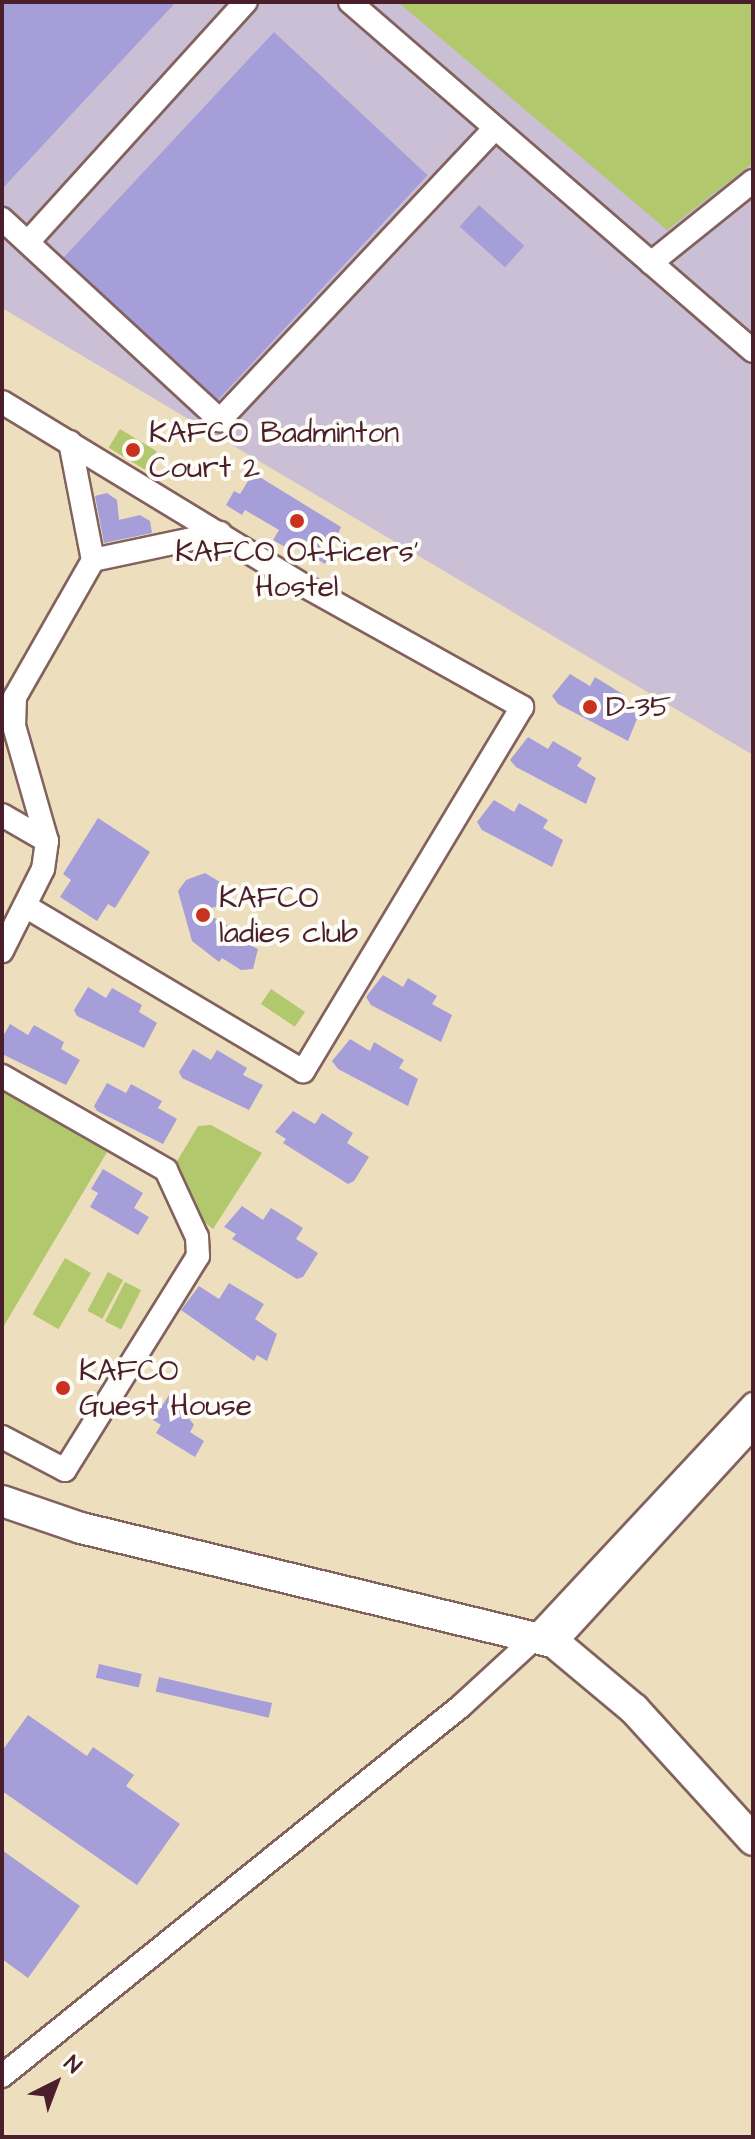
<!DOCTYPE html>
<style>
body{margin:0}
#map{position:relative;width:755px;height:2139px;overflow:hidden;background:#eddfbe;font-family:"Architects Daughter",sans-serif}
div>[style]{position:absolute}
.industrial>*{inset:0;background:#cbbfd5}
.green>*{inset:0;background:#b2c86c;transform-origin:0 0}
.building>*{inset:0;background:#a69ed8;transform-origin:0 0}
.roads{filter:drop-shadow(2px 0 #83625e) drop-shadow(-2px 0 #83625e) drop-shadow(0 2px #83625e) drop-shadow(0 -2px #83625e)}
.street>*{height:22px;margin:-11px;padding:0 11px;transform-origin:11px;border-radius:11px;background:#fff}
.secondary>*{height:30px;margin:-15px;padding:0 15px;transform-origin:15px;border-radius:15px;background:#fff}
.dots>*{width:22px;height:22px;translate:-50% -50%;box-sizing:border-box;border:4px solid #fdfcf7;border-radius:50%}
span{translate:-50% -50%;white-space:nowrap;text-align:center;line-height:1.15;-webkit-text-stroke:8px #fdfcf7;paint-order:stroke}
.poi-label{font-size:30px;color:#4a1f2b}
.left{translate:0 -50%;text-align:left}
.frame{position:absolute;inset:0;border:4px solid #4a1f2b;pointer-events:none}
.north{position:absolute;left:16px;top:2043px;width:80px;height:80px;-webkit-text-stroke:6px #fdfcf7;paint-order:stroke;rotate:42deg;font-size:22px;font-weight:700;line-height:32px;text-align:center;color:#4a1f2b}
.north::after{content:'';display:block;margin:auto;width:28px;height:36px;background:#4a1f2b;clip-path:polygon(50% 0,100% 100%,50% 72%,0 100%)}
</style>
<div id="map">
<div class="industrial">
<i style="clip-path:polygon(2px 2px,753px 2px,753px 755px,2px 308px)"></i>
</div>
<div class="green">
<i style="clip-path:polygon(398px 2px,753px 2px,753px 163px,667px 230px)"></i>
<i style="left:120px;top:429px;width:43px;height:22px;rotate:31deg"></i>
<i style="left:271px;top:989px;width:41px;height:18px;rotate:34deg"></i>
<i style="clip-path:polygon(2px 1090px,107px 1152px,2px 1329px)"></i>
<i style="clip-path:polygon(211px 1125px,262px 1153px,213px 1229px,195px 1215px,173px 1168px,198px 1126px)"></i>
<i style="left:65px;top:1258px;width:30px;height:65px;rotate:30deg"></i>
<i style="left:108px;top:1272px;width:17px;height:44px;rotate:28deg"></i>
<i style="left:125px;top:1282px;width:18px;height:44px;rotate:27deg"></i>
</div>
<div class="building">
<i style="clip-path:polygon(2px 2px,176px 2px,2px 189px)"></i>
<i style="left:274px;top:32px;width:210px;height:308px;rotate:43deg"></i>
<i style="left:479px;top:205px;width:61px;height:29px;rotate:42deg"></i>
<i style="clip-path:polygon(253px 473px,341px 527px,325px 564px,295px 545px,292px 551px,273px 540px,279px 530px,245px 510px,242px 515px,226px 505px,234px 491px,240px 494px)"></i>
<i style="clip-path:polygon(107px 493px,117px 500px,119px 520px,140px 515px,150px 521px,152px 533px,104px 543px,95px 496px)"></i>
<i style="clip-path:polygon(570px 674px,590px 686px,595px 677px,624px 695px,619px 702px,639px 714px,628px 741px,558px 704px,552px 696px)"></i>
<i style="clip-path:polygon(528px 737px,548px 749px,553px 741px,582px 758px,577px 766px,596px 778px,586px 804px,516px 767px,510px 760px)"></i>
<i style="clip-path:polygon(494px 800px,514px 812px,519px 803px,548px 820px,543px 828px,563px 840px,552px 867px,482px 830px,477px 822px)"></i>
<i style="clip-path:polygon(98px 818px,150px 852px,115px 908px,108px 904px,97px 921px,60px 897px,71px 880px,63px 874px)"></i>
<i style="clip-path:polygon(205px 873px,220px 882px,225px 905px,201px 910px,244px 935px,242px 941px,258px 949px,253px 969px,241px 970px,222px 958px,219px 962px,192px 941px,178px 891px,186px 880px)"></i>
<i style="clip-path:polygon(383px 975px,403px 987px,408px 978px,437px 996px,432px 1004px,452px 1015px,441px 1042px,371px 1005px,366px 997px)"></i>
<i style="clip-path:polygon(88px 987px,106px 998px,112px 988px,142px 1005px,139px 1012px,157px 1023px,144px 1048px,77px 1016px,74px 1010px)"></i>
<i style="clip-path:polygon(10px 1024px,28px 1035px,34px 1025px,64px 1042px,61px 1049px,80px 1060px,66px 1085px,2px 1054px,2px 1038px)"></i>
<i style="clip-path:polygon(350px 1039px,370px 1051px,374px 1042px,404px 1060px,399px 1068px,418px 1079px,408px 1106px,338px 1069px,332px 1061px)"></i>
<i style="clip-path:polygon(193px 1049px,211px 1060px,217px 1050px,247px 1068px,243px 1075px,263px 1085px,249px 1110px,182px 1078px,179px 1072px)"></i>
<i style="clip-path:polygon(107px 1083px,126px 1093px,131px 1084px,162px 1101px,158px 1108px,177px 1119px,163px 1144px,97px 1111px,94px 1106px)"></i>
<i style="clip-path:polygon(293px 1111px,315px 1124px,322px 1113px,353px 1133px,347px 1143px,369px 1157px,354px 1181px,348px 1184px,283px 1143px,286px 1139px,275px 1132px)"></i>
<i style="clip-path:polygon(103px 1169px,143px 1193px,134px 1208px,149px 1217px,138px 1235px,90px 1207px,98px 1193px,91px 1189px)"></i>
<i style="clip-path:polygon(242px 1206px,263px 1220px,271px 1208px,303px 1228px,296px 1239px,318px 1253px,303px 1277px,297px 1279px,232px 1239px,236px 1234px,224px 1227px)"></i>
<i style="clip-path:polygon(229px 1283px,264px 1304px,255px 1319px,277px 1334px,267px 1361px,257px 1355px,254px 1361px,181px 1310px,199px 1286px,219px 1299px)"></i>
<i style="clip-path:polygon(169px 1395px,184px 1404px,182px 1409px,194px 1425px,190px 1432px,204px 1441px,195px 1457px,156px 1433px,161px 1425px,153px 1420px)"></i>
<i style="left:99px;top:1664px;width:44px;height:14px;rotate:13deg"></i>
<i style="left:159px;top:1677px;width:116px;height:15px;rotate:13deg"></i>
<i style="clip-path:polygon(28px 1715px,87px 1756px,93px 1747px,134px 1775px,126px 1786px,180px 1824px,137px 1885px,2px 1791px,2px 1751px)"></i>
<i style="clip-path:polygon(2px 1850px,80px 1906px,28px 1978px,2px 1959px)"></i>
</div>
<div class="roads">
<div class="street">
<i style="left:350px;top:2px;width:533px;rotate:40.89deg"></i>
<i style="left:2px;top:219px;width:297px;rotate:42.7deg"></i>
<i style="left:220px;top:420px;width:401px;rotate:-46.7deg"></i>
<i style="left:28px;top:242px;width:324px;rotate:-47.8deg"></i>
<i style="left:651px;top:263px;width:131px;rotate:-38.8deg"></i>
<i style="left:2px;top:402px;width:352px;rotate:31.3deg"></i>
<i style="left:303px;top:585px;width:251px;rotate:29.1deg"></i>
<i style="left:522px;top:707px;width:425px;rotate:121deg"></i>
<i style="left:303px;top:1071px;width:321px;rotate:-149.3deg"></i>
<i style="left:70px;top:442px;width:120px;rotate:79deg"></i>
<i style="left:2px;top:815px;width:52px;rotate:30deg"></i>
<i style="left:47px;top:841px;width:28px;rotate:98deg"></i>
<i style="left:43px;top:869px;width:92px;rotate:116.6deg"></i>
<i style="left:47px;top:841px;width:120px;rotate:-106deg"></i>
<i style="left:14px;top:726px;width:29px;rotate:-88deg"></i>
<i style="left:15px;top:697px;width:158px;rotate:-60.3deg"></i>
<i style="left:93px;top:560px;width:130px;rotate:-12deg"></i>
<i style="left:2px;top:1076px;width:189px;rotate:29.8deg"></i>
<i style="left:166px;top:1170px;width:74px;rotate:65.2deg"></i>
<i style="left:197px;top:1237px;width:19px;rotate:87deg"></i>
<i style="left:198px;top:1256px;width:252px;rotate:121.9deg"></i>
<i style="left:65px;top:1470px;width:71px;rotate:-152.4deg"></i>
<i style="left:555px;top:1643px;width:293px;rotate:-47.5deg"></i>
<i style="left:2px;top:2076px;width:590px;rotate:-38.87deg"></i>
<i style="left:461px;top:1706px;width:100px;rotate:-42.6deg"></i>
<i style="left:535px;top:1638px;width:320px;rotate:-47deg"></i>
</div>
<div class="secondary">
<i style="left:2px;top:1501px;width:83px;rotate:18.9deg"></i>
<i style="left:81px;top:1528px;width:488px;rotate:13.6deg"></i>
<i style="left:555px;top:1643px;width:103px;rotate:39.9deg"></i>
<i style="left:634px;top:1709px;width:177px;rotate:47.7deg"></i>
</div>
</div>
<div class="dots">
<i style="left:133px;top:450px;background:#c8321e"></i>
<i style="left:297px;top:521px;background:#c8321e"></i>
<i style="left:590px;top:707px;background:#c8321e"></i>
<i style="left:203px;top:915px;background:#c8321e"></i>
<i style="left:63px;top:1388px;background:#c8321e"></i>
</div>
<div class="poi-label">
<span class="left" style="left:149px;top:450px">KAFCO Badminton<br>Court 2</span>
<span style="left:297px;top:569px">KAFCO Officers'<br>Hostel</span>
<span class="left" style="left:606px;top:707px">D-35</span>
<span class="left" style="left:219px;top:915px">KAFCO<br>ladies club</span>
<span class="left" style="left:79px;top:1388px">KAFCO<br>Guest House</span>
</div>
<div class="frame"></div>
<div class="north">N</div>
</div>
